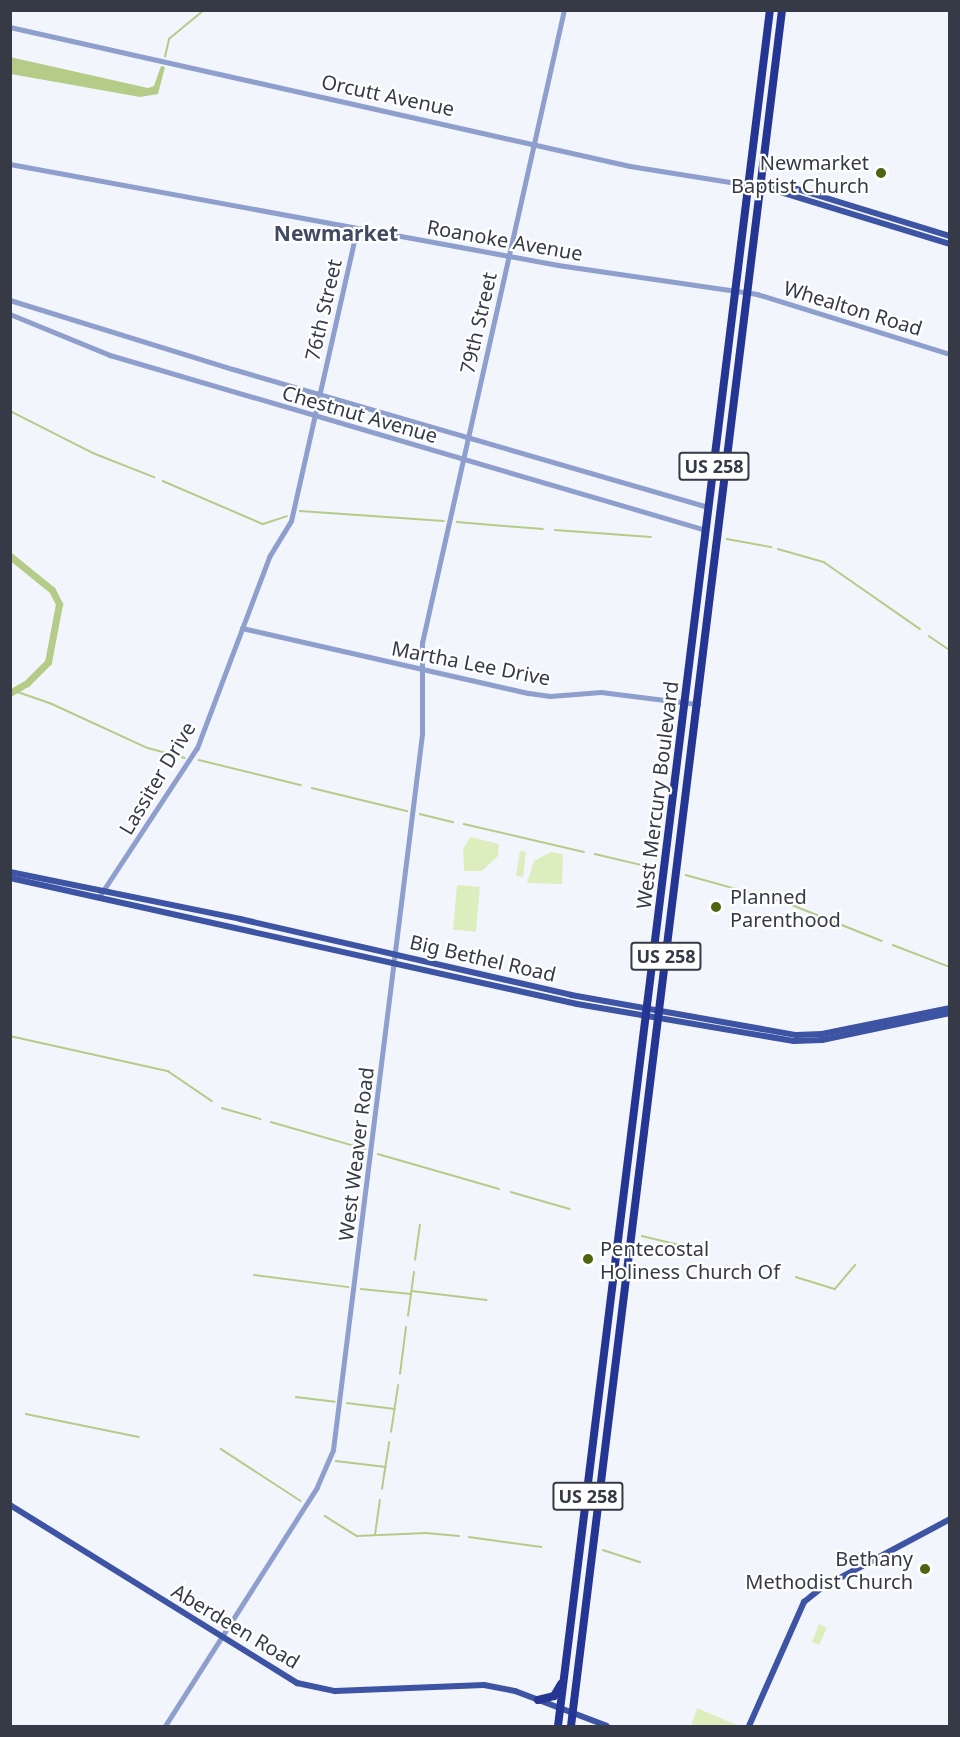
<!DOCTYPE html>
<style>
body{margin:0}
#map{position:relative;width:960px;height:1737px;overflow:hidden;background:#f3f5fc;font-family:"Noto Sans",sans-serif}
div>[style]{position:absolute}
.green>*{inset:0;background:#dceebd;transform-origin:0 0}
.water>*{inset:0;background:#b4cc87}
.stream>*{height:1.5px;margin:-0.75px;padding:0 0.75px;transform-origin:0.75px;border-radius:0.75px;background:#b4cc87}
.river>*{height:7px;margin:-3.5px;padding:0 3.5px;transform-origin:3.5px;border-radius:3.5px;background:#b4cc87}
.minor>*{height:4.5px;margin:-2.25px;padding:0 2.25px;transform-origin:2.25px;border-radius:2.25px;background:#8e9fcd}
.major>*{height:6px;margin:-3px;padding:0 3px;transform-origin:3px;border-radius:3px;background:#3d53a4}
.highway>*{height:8px;margin:-4px;padding:0 4px;transform-origin:4px;border-radius:4px;background:#243594}
.dots>*{width:16px;height:16px;translate:-50% -50%;box-sizing:border-box;border:3px solid #fff;border-radius:50%}
span{translate:-50% -50%;white-space:nowrap;text-align:center;line-height:1.15;-webkit-text-stroke:4.5px #fff;paint-order:stroke}
.shield-label span{padding:2px 4px;background:#fff;border:2px solid;border-radius:4px;-webkit-text-stroke-width:0}
.shield-label{font-size:18px;color:#363a47;font-weight:700}
.street-label{font-size:20px;color:#363a47}
.poi-label{font-size:20px;color:#363a47}
.right{translate:-100% -50%;text-align:right}
.left{translate:0 -50%;text-align:left}
.neighbourhood-label{font-size:21px;color:#404a63;font-weight:700}
.frame{position:absolute;inset:0;border:12px solid #363a47;pointer-events:none}
</style>
<div id="map">
<div class="green">
<i style="clip-path:polygon(470px 837px,499px 844px,498px 856px,482px 871px,464px 871px,463px 849px)"></i>
<i style="clip-path:polygon(520px 851px,526px 852px,523px 877px,516px 876px)"></i>
<i style="clip-path:polygon(551px 852px,563px 854px,562px 884px,527px 883px,534px 861px)"></i>
<i style="left:457px;top:885px;width:23px;height:45px;rotate:5deg"></i>
<i style="clip-path:polygon(819px 1624px,827px 1628px,819px 1645px,812px 1642px)"></i>
<i style="clip-path:polygon(697px 1708px,739px 1726px,691px 1726px)"></i>
</div>
<div class="water">
<i style="clip-path:polygon(10px 57px,148px 88px,154px 86px,161px 66px,165px 67px,158px 94px,140px 97px,11px 74px)"></i>
</div>
<div class="stream">
<i style="left:165px;top:57px;width:18px;rotate:-77deg"></i>
<i style="left:169px;top:39px;width:45px;rotate:-39.6deg"></i>
<i style="left:10px;top:411px;width:93px;rotate:26.8deg"></i>
<i style="left:93px;top:453px;width:66px;rotate:21.5deg"></i>
<i style="left:163px;top:481px;width:109px;rotate:23.3deg"></i>
<i style="left:263px;top:524px;width:25px;rotate:-18deg"></i>
<i style="left:300px;top:511px;width:144px;rotate:4deg"></i>
<i style="left:457px;top:522px;width:86px;rotate:4.7deg"></i>
<i style="left:555px;top:530px;width:96px;rotate:4.2deg"></i>
<i style="left:727px;top:539px;width:45px;rotate:10.3deg"></i>
<i style="left:778px;top:549px;width:48px;rotate:15.8deg"></i>
<i style="left:824px;top:562px;width:117px;rotate:34.9deg"></i>
<i style="left:929px;top:636px;width:25px;rotate:34deg"></i>
<i style="left:15px;top:691px;width:37px;rotate:19deg"></i>
<i style="left:50px;top:703px;width:108px;rotate:24.7deg"></i>
<i style="left:148px;top:748px;width:38px;rotate:15deg"></i>
<i style="left:199px;top:760px;width:105px;rotate:13.8deg"></i>
<i style="left:312px;top:788px;width:98px;rotate:13.6deg"></i>
<i style="left:420px;top:814px;width:34px;rotate:14deg"></i>
<i style="left:464px;top:824px;width:123px;rotate:13.1deg"></i>
<i style="left:595px;top:854px;width:61px;rotate:13.3deg"></i>
<i style="left:686px;top:875px;width:105px;rotate:15.5deg"></i>
<i style="left:787px;top:903px;width:102px;rotate:21.8deg"></i>
<i style="left:893px;top:945px;width:61px;rotate:21.1deg"></i>
<i style="left:10px;top:1036px;width:162px;rotate:12.5deg"></i>
<i style="left:168px;top:1071px;width:53px;rotate:34.3deg"></i>
<i style="left:222px;top:1108px;width:40px;rotate:16deg"></i>
<i style="left:271px;top:1122px;width:98px;rotate:16deg"></i>
<i style="left:378px;top:1154px;width:126px;rotate:16.1deg"></i>
<i style="left:511px;top:1192px;width:61px;rotate:16.1deg"></i>
<i style="left:642px;top:1236px;width:69px;rotate:13.4deg"></i>
<i style="left:415px;top:1260px;width:35px;rotate:-82deg"></i>
<i style="left:254px;top:1275px;width:95px;rotate:7.3deg"></i>
<i style="left:796px;top:1277px;width:41px;rotate:17.1deg"></i>
<i style="left:835px;top:1289px;width:31px;rotate:-50deg"></i>
<i style="left:361px;top:1289px;width:50px;rotate:5.7deg"></i>
<i style="left:412px;top:1291px;width:75px;rotate:6.9deg"></i>
<i style="left:408px;top:1316px;width:44px;rotate:-82.2deg"></i>
<i style="left:400px;top:1374px;width:47px;rotate:-82.7deg"></i>
<i style="left:296px;top:1397px;width:39px;rotate:7deg"></i>
<i style="left:347px;top:1403px;width:48px;rotate:7.1deg"></i>
<i style="left:26px;top:1414px;width:115px;rotate:11.5deg"></i>
<i style="left:391px;top:1432px;width:47px;rotate:-81.3deg"></i>
<i style="left:221px;top:1449px;width:95px;rotate:33deg"></i>
<i style="left:336px;top:1461px;width:50px;rotate:6.8deg"></i>
<i style="left:382px;top:1489px;width:47px;rotate:-81.3deg"></i>
<i style="left:325px;top:1516px;width:38px;rotate:32deg"></i>
<i style="left:357px;top:1536px;width:69px;rotate:-2.5deg"></i>
<i style="left:426px;top:1533px;width:33px;rotate:5deg"></i>
<i style="left:375px;top:1535px;width:35px;rotate:-82deg"></i>
<i style="left:469px;top:1537px;width:73px;rotate:7.9deg"></i>
<i style="left:603px;top:1550px;width:39px;rotate:18deg"></i>
</div>
<div class="river">
<i style="left:10px;top:556px;width:54px;rotate:39deg"></i>
<i style="left:52px;top:590px;width:16px;rotate:63deg"></i>
<i style="left:59px;top:604px;width:59px;rotate:100.7deg"></i>
<i style="left:48px;top:662px;width:30px;rotate:135deg"></i>
<i style="left:27px;top:683px;width:20px;rotate:150deg"></i>
</div>
<div class="minor">
<i style="left:10px;top:27px;width:635px;rotate:12.64deg"></i>
<i style="left:630px;top:166px;width:120px;rotate:9.1deg"></i>
<i style="left:10px;top:164px;width:557px;rotate:10.44deg"></i>
<i style="left:558px;top:265px;width:201px;rotate:8.3deg"></i>
<i style="left:757px;top:294px;width:202px;rotate:17.3deg"></i>
<i style="left:10px;top:300px;width:233px;rotate:17.2deg"></i>
<i style="left:233px;top:369px;width:496px;rotate:16.2deg"></i>
<i style="left:10px;top:314px;width:108px;rotate:22.3deg"></i>
<i style="left:110px;top:355px;width:621px;rotate:16.36deg"></i>
<i style="left:242px;top:628px;width:294px;rotate:12.8deg"></i>
<i style="left:529px;top:693px;width:21px;rotate:8deg"></i>
<i style="left:550px;top:696px;width:51px;rotate:-4.5deg"></i>
<i style="left:601px;top:692px;width:98px;rotate:7.1deg"></i>
<i style="left:99px;top:897px;width:178px;rotate:-56.7deg"></i>
<i style="left:197px;top:748px;width:204px;rotate:-69.3deg"></i>
<i style="left:269px;top:557px;width:42px;rotate:-58.6deg"></i>
<i style="left:291px;top:521px;width:299px;rotate:-77.3deg"></i>
<i style="left:165px;top:1726px;width:283px;rotate:-57.5deg"></i>
<i style="left:317px;top:1487px;width:40px;rotate:-66.6deg"></i>
<i style="left:333px;top:1450px;width:722px;rotate:-82.91deg"></i>
<i style="left:422px;top:734px;width:91px;rotate:-90deg"></i>
<i style="left:422px;top:643px;width:649px;rotate:-77.36deg"></i>
</div>
<div class="major">
<i style="left:748px;top:185px;width:49px;rotate:4.7deg"></i>
<i style="left:797px;top:189px;width:160px;rotate:17.1deg"></i>
<i style="left:761px;top:186px;width:198px;rotate:17.1deg"></i>
<i style="left:10px;top:872px;width:235px;rotate:11.5deg"></i>
<i style="left:240px;top:919px;width:340px;rotate:12.9deg"></i>
<i style="left:571px;top:995px;width:229px;rotate:10.1deg"></i>
<i style="left:796px;top:1035px;width:26px;rotate:-2deg"></i>
<i style="left:822px;top:1034px;width:131px;rotate:-11.5deg"></i>
<i style="left:10px;top:878px;width:581px;rotate:12.53deg"></i>
<i style="left:577px;top:1004px;width:220px;rotate:9.7deg"></i>
<i style="left:794px;top:1041px;width:28px;rotate:-2deg"></i>
<i style="left:822px;top:1040px;width:131px;rotate:-11.9deg"></i>
<i style="left:10px;top:1505px;width:338px;rotate:31.8deg"></i>
<i style="left:297px;top:1683px;width:39px;rotate:12deg"></i>
<i style="left:335px;top:1691px;width:149px;rotate:-2.3deg"></i>
<i style="left:484px;top:1685px;width:32px;rotate:11deg"></i>
<i style="left:515px;top:1691px;width:98px;rotate:20.8deg"></i>
<i style="left:749px;top:1726px;width:136px;rotate:-66.1deg"></i>
<i style="left:804px;top:1602px;width:22px;rotate:-39deg"></i>
<i style="left:821px;top:1588px;width:146px;rotate:-28.1deg"></i>
</div>
<div class="highway">
<i style="left:538px;top:1700px;width:16px;rotate:-14deg"></i>
<i style="left:554px;top:1696px;width:14px;rotate:-60deg"></i>
<i style="left:558px;top:1726px;width:1729px;rotate:-82.96deg"></i>
<i style="left:571px;top:1726px;width:1729px;rotate:-82.99deg"></i>
</div>
<div class="dots">
<i style="left:881px;top:173px;background:#4d6411"></i>
<i style="left:716px;top:907px;background:#4d6411"></i>
<i style="left:588px;top:1259px;background:#4d6411"></i>
<i style="left:925px;top:1569px;background:#4d6411"></i>
</div>
<div class="shield-label">
<span style="left:714px;top:466px">US 258</span>
<span style="left:666px;top:956px">US 258</span>
<span style="left:588px;top:1496px">US 258</span>
</div>
<div class="street-label">
<span style="left:388px;top:95px;rotate:12deg">Orcutt Avenue</span>
<span style="left:505px;top:240px;rotate:10deg">Roanoke Avenue</span>
<span style="left:853px;top:308px;rotate:17deg">Whealton Road</span>
<span style="left:323px;top:310px;rotate:-77deg">76th Street</span>
<span style="left:478px;top:323px;rotate:-77deg">79th Street</span>
<span style="left:360px;top:414px;rotate:16deg">Chestnut Avenue</span>
<span style="left:471px;top:663px;rotate:11deg">Martha Lee Drive</span>
<span style="left:157px;top:778px;rotate:-59deg">Lassiter Drive</span>
<span style="left:657px;top:795px;rotate:-83deg">West Mercury Boulevard</span>
<span style="left:483px;top:958px;rotate:13deg">Big Bethel Road</span>
<span style="left:356px;top:1154px;rotate:-83deg">West Weaver Road</span>
<span style="left:236px;top:1626px;rotate:31deg">Aberdeen Road</span>
</div>
<div class="poi-label">
<span class="right" style="left:869px;top:174px">Newmarket<br>Baptist Church</span>
<span class="left" style="left:730px;top:908px">Planned<br>Parenthood</span>
<span class="left" style="left:600px;top:1260px">Pentecostal<br>Holiness Church Of</span>
<span class="right" style="left:913px;top:1570px">Bethany<br>Methodist Church</span>
</div>
<div class="neighbourhood-label">
<span style="left:336px;top:233px">Newmarket</span>
</div>
<div class="frame"></div>
</div>
